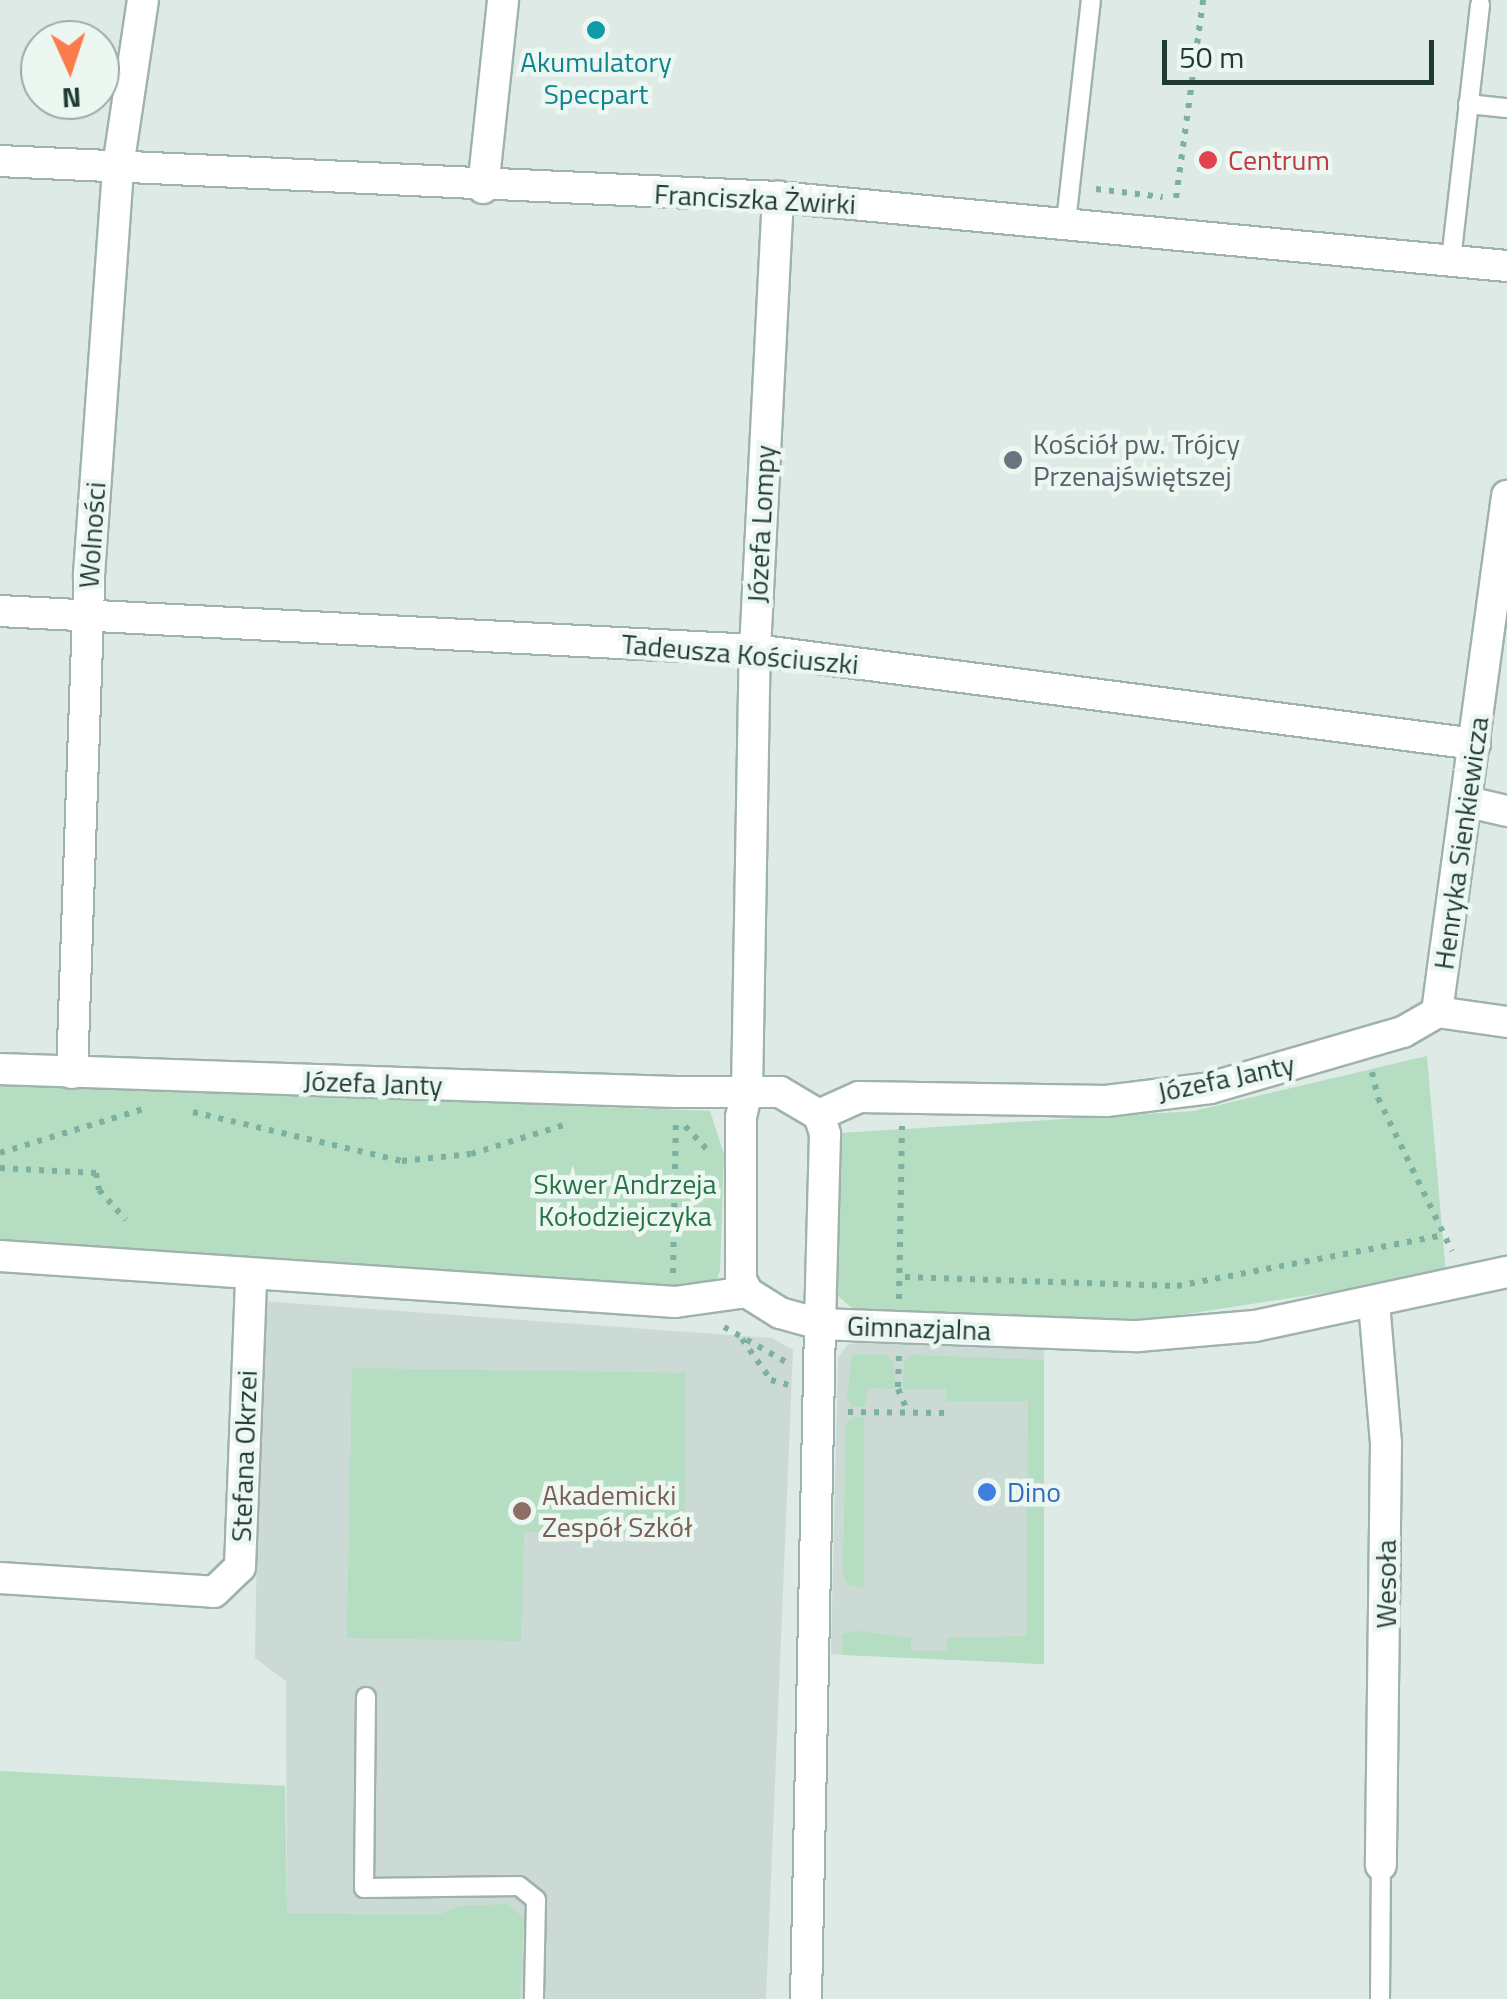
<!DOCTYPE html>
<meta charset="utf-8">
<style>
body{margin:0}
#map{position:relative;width:1507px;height:1999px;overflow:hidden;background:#ddeae5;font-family:"Titillium Web",sans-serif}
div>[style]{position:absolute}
.built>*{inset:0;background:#cbdad4}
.green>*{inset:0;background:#b4ddc1}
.path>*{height:6px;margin-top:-3px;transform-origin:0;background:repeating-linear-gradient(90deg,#7cb0a1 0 5px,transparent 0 13px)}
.roads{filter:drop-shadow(2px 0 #a0b2ac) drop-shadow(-2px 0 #a0b2ac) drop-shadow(0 2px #a0b2ac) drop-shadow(0 -2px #a0b2ac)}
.service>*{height:18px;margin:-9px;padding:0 9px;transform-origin:9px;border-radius:9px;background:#fff}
.minor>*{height:30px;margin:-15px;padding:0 15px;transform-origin:15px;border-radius:15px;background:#fff}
.dots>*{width:28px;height:28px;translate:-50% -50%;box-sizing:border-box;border:5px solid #edf7f2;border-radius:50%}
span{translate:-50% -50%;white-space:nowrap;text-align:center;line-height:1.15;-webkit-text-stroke:9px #edf7f2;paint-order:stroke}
.culture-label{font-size:28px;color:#0d838f}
.health-label{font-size:28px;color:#be3a42}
.left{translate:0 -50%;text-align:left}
.street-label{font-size:28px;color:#1e3a33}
.worship-label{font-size:28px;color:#5b616d}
.park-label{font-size:28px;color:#267346}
.shop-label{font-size:28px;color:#366cbe}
.education-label{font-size:28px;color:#785e54}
.north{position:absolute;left:20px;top:20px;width:100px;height:100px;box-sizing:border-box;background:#edf7f2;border:2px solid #9aaba6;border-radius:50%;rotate:177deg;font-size:28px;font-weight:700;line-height:40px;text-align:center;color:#1e3a33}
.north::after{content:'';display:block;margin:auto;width:35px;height:45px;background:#fa7c4c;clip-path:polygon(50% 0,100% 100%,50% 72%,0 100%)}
.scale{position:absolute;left:1162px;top:40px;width:272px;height:45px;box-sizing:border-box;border:5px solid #1e3a33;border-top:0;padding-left:12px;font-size:30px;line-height:35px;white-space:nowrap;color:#1e3a33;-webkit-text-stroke:8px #edf7f2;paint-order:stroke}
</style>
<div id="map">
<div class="built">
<i style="clip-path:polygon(261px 1301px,772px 1338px,793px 1350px,766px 1999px,520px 1999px,524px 1918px,460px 1906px,439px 1914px,287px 1913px,286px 1681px,255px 1658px)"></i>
<i style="clip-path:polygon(866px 1341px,1044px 1347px,1044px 1664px,831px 1654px,838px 1358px,847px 1345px)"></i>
</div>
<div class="green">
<i style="clip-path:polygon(1427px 1056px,1446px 1274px,1070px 1332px,860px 1315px,838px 1296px,840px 1133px,1194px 1111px)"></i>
<i style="clip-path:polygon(0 1085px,710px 1111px,724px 1154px,720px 1271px,708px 1299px,0 1247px)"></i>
<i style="clip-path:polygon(852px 1354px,887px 1355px,894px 1363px,895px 1389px,869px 1388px,864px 1407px,853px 1407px,847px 1399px)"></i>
<i style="clip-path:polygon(911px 1355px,1044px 1360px,1044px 1664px,842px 1655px,842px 1635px,857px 1631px,911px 1638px,911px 1651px,947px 1651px,947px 1638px,1027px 1636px,1028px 1401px,946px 1401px,946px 1389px,903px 1389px,904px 1362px)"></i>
<i style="clip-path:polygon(352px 1368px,686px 1373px,684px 1534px,524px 1532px,521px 1641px,347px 1638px)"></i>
<i style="clip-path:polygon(854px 1417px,864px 1417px,864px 1588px,849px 1585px,843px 1575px,846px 1423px)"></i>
<i style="clip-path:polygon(0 1771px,285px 1786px,287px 1913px,439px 1914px,460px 1906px,507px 1904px,524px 1918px,520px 1999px,0 1999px)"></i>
</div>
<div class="path">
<i style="left:1096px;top:189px;width:67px;rotate:6.8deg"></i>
<i style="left:1176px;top:198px;width:200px;rotate:-82.2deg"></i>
<i style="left:1372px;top:1072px;width:27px;rotate:77deg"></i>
<i style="left:1378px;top:1098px;width:170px;rotate:64.2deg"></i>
<i style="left:193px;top:1112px;width:215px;rotate:13.2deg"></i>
<i style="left:402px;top:1161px;width:69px;rotate:-5.8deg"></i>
<i style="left:471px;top:1154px;width:97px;rotate:-17.3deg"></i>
<i style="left:685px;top:1126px;width:33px;rotate:47deg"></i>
<i style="left:0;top:1153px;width:153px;rotate:-17.1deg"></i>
<i style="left:0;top:1168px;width:96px;rotate:3deg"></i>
<i style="left:96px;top:1173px;width:17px;rotate:80deg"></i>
<i style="left:99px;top:1190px;width:40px;rotate:48deg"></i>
<i style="left:673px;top:1273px;width:152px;rotate:-88.9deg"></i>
<i style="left:905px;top:1277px;width:272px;rotate:1.9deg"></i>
<i style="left:1177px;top:1286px;width:272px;rotate:-10.8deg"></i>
<i style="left:899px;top:1299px;width:173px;rotate:-89deg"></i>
<i style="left:724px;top:1327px;width:71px;rotate:29.4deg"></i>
<i style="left:742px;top:1339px;width:50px;rotate:54.7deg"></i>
<i style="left:771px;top:1380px;width:18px;rotate:16deg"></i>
<i style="left:899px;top:1356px;width:33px;rotate:92deg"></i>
<i style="left:898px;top:1389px;width:26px;rotate:67deg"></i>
<i style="left:848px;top:1412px;width:99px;rotate:0.6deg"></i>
</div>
<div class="roads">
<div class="service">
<i style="left:1468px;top:104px;width:39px;rotate:6deg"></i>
<i style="left:1066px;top:222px;width:223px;rotate:-83.6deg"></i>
<i style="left:1451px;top:260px;width:257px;rotate:-83.5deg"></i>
<i style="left:366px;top:1697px;width:191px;rotate:90.6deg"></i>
<i style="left:364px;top:1888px;width:155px;rotate:-0.7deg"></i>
<i style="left:519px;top:1886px;width:22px;rotate:39deg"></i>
<i style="left:536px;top:1900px;width:99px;rotate:91.2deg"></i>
<i style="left:1380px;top:1999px;width:134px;rotate:-89.6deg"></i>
</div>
<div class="minor">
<i style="left:0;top:161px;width:779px;rotate:2.65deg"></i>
<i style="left:778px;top:197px;width:732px;rotate:5.41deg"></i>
<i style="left:483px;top:188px;width:189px;rotate:-83.9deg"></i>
<i style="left:0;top:611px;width:756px;rotate:2.96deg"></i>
<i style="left:755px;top:650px;width:726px;rotate:7.44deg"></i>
<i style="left:1468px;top:802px;width:40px;rotate:13deg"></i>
<i style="left:1437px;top:1012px;width:521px;rotate:-82.27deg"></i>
<i style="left:0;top:1069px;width:488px;rotate:2deg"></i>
<i style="left:488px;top:1086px;width:188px;rotate:1.8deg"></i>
<i style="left:676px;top:1092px;width:104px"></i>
<i style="left:780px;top:1092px;width:45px;rotate:30.5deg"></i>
<i style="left:819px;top:1115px;width:20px;rotate:72deg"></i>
<i style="left:825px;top:1134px;width:190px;rotate:91.5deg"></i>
<i style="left:820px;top:1324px;width:41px;rotate:-164.6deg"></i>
<i style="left:780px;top:1313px;width:39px;rotate:-148deg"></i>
<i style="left:747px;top:1292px;width:14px;rotate:-115deg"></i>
<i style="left:741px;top:1279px;width:162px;rotate:-90deg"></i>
<i style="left:741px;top:1117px;width:26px;rotate:-77deg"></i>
<i style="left:747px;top:1092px;width:442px;rotate:-89deg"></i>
<i style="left:755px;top:650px;width:454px;rotate:-87.1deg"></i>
<i style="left:72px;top:1073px;width:499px;rotate:-88deg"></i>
<i style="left:89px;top:574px;width:408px;rotate:-85.9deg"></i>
<i style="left:118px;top:167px;width:169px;rotate:-81.5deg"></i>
<i style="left:819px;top:1115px;width:44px;rotate:-24.2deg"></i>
<i style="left:859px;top:1097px;width:247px;rotate:0.9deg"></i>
<i style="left:1106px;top:1101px;width:105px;rotate:-7.1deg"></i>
<i style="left:1210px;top:1088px;width:201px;rotate:-16.2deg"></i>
<i style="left:1403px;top:1032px;width:39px;rotate:-30deg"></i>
<i style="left:1437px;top:1012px;width:71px;rotate:8.1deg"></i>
<i style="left:0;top:1256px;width:677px;rotate:3.9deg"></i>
<i style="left:675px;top:1302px;width:73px;rotate:-7.9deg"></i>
<i style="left:1374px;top:1303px;width:141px;rotate:85.1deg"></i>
<i style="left:1386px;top:1443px;width:422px;rotate:90.7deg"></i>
<i style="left:0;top:1578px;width:214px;rotate:3.7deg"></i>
<i style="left:214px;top:1592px;width:36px;rotate:-44deg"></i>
<i style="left:240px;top:1567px;width:293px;rotate:-87.8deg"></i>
<i style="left:806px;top:1999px;width:675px;rotate:-88.81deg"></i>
<i style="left:820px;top:1324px;width:318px;rotate:2.2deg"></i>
<i style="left:1138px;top:1336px;width:117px;rotate:-4.9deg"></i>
<i style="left:1255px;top:1326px;width:258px;rotate:-12.1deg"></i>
</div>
</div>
<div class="dots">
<i style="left:596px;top:30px;background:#0f9aa8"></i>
<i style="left:1208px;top:160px;background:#e0444e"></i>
<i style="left:1013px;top:460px;background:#6b7280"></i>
<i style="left:987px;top:1492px;background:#3f7fe0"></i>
<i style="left:522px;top:1511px;background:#8d6e63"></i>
</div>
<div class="culture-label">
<span style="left:596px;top:78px">Akumulatory<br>Specpart</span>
</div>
<div class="health-label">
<span class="left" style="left:1228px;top:160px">Centrum</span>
</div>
<div class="street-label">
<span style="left:755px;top:199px;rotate:3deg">Franciszka Żwirki</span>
<span style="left:761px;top:524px;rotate:-87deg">Józefa Lompy</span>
<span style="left:92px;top:535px;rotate:-86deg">Wolności</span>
<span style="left:740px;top:654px;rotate:5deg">Tadeusza Kościuszki</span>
<span style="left:1461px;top:843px;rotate:-82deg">Henryka Sienkiewicza</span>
<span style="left:1226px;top:1078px;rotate:-12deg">Józefa Janty</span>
<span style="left:373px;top:1083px;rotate:2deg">Józefa Janty</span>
<span style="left:919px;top:1328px;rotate:2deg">Gimnazjalna</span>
<span style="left:244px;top:1456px;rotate:-88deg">Stefana Okrzei</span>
<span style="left:1386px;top:1584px;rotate:-90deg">Wesoła</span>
</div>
<div class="worship-label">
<span class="left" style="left:1033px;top:460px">Kościół pw. Trójcy<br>Przenajświętszej</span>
</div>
<div class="park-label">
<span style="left:625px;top:1200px">Skwer Andrzeja<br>Kołodziejczyka</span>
</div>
<div class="shop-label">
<span class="left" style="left:1007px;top:1492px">Dino</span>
</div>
<div class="education-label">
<span class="left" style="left:542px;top:1511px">Akademicki<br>Zespół Szkół</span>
</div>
<div class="north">N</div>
<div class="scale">50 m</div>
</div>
